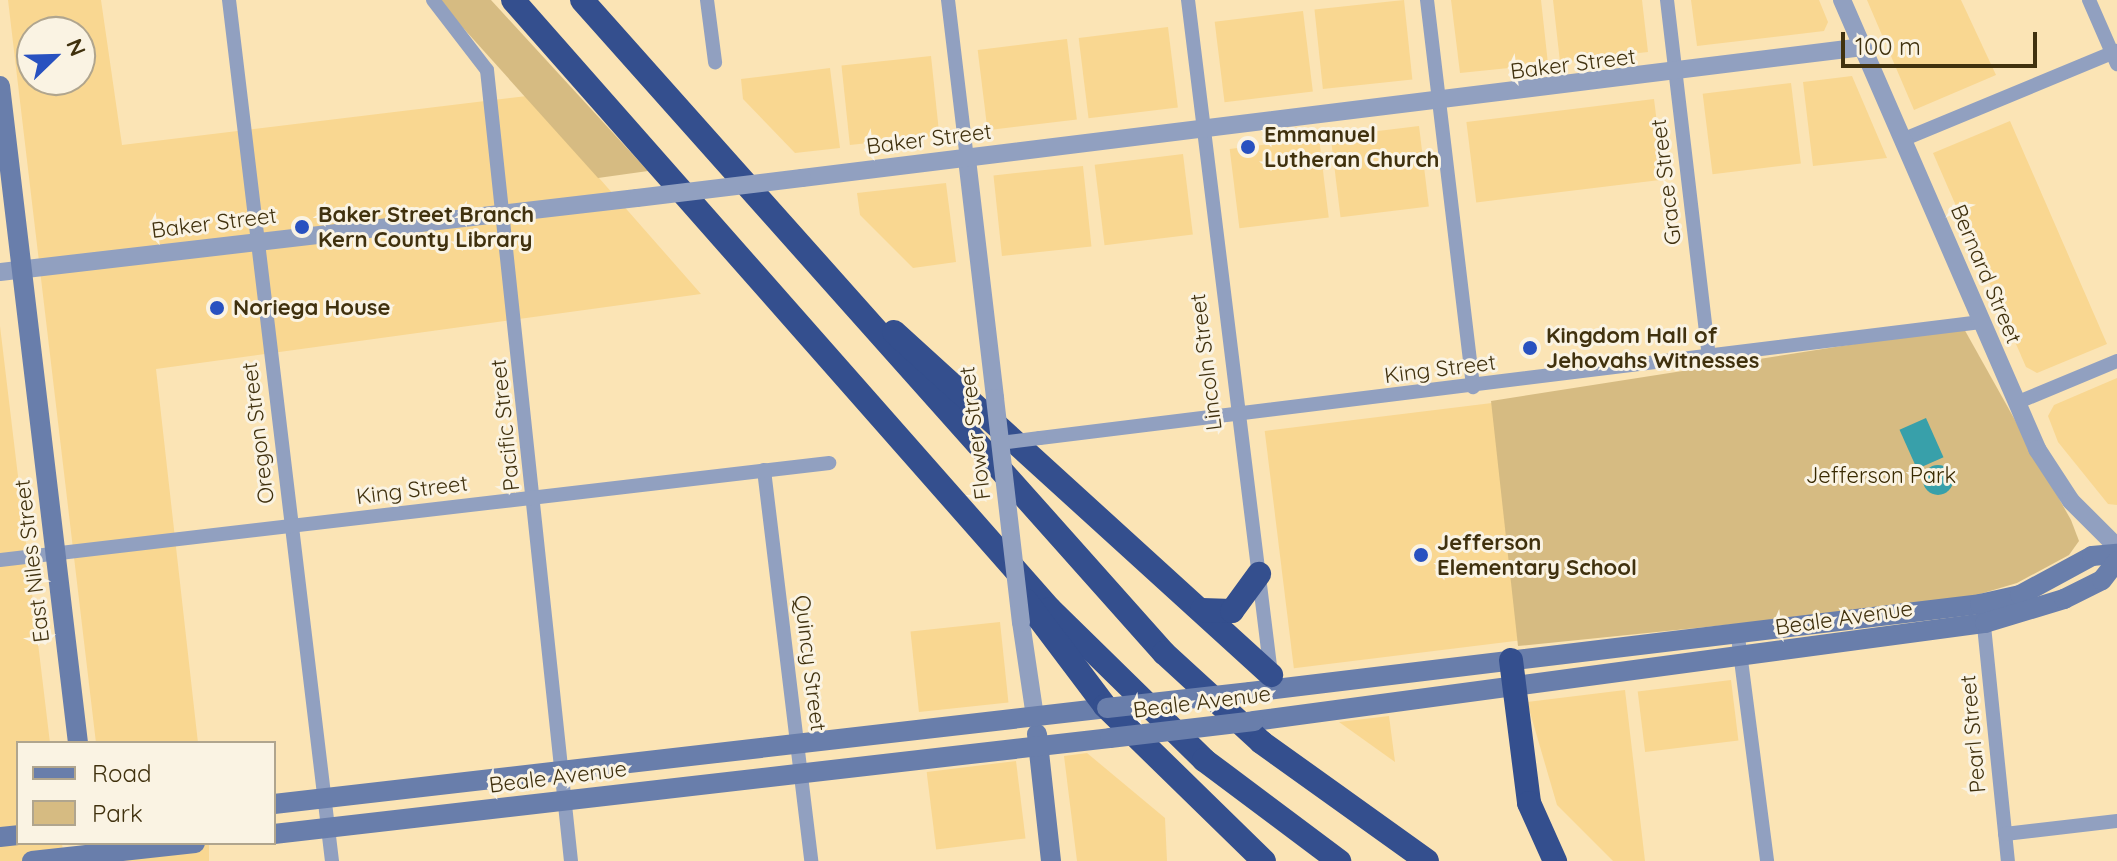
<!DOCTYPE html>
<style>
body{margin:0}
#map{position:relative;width:2117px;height:861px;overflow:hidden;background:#fbe4b5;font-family:Quicksand,sans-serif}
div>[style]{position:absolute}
.built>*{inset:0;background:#f9d791;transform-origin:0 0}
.green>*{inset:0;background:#d6bb82}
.water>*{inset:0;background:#38a0aa;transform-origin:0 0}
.round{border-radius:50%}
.minor>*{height:14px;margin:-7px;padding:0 7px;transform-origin:7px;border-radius:7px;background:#91a0c0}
.tertiary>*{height:18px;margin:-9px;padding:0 9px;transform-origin:9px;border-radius:9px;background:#91a0c0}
.secondary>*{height:20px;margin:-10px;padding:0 10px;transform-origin:10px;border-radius:10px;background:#697eab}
.motorway>*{height:24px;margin:-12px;padding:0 12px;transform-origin:12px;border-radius:12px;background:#344f8e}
.minor-bridge>*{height:14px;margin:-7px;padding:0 7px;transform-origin:7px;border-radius:7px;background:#91a0c0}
.tertiary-bridge>*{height:18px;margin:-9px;padding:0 9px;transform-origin:9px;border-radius:9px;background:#91a0c0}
.secondary-bridge>*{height:20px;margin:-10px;padding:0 10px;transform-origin:10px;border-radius:10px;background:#697eab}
.dots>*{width:22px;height:22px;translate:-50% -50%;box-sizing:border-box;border:4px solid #faf3e3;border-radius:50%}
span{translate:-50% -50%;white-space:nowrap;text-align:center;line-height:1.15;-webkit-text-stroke:6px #faf3e3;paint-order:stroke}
.street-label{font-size:22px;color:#40310e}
.poi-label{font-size:22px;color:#40310e;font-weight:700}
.left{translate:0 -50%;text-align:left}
.park-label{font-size:22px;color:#392901}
.legend{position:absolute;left:16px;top:741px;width:260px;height:104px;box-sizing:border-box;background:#faf3e3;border:2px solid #b0a58e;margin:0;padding:10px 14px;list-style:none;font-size:24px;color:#40310e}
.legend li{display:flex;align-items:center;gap:16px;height:40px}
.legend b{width:40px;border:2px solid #b0a58e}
.north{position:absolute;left:16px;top:16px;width:80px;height:80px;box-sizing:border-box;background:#faf3e3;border:2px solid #b0a58e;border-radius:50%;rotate:67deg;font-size:22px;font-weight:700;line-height:32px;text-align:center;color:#40310e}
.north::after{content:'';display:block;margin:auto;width:28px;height:36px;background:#2851c0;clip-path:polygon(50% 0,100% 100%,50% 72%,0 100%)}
.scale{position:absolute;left:1841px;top:32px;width:196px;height:36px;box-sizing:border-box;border:4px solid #40310e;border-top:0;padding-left:10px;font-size:24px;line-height:28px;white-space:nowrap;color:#40310e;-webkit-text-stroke:6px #faf3e3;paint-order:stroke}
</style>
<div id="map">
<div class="built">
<i style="clip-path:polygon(evenodd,8px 0,101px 0,122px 145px,527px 96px,701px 294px,156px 369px,198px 743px,96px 743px,8px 0,32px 32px,80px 32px,80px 80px,32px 80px,32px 32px)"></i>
<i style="left:1404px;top:0;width:80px;height:90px;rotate:84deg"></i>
<i style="clip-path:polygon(1451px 0,1541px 0,1548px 64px,1460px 73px)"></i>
<i style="clip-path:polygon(1553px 0,1642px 0,1648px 52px,1560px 62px)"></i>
<i style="clip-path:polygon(1691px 0,1819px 0,1828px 22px,1824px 31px,1697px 46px)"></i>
<i style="clip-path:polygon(1867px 0,1961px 0,1996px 75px,1914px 110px)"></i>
<i style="left:1303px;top:11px;width:81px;height:89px;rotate:83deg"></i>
<i style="left:1168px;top:27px;width:81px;height:90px;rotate:83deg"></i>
<i style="left:1067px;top:39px;width:81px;height:90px;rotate:83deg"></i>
<i style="left:931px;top:56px;width:80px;height:90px;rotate:84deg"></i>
<i style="clip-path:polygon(830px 68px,840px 148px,795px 153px,743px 99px,741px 79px)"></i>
<i style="clip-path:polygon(1852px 76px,1887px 158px,1813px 166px,1803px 82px)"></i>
<i style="left:1791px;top:83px;width:81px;height:89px;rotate:83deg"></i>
<i style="left:1654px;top:99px;width:81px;height:189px;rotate:83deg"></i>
<i style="clip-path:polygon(2010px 121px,2107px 344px,2037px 373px,2026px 367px,1933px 153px)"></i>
<i style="left:1419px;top:126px;width:81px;height:89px;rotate:83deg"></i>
<i style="left:1319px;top:138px;width:80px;height:90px;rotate:83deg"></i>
<i style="left:1183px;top:154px;width:81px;height:89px;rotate:83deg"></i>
<i style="left:1083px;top:166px;width:81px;height:90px;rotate:84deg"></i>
<i style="clip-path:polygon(946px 183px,956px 262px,913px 268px,860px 215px,857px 193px)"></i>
<i style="clip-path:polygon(0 326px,50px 743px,18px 743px,18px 843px,62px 843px,64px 861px,0 861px)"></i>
<i style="clip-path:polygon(2117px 378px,2117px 505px,2108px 504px,2058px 442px,2048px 416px,2054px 405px)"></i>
<i style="left:1492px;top:403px;width:239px;height:229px;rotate:83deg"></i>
<i style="left:1000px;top:622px;width:81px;height:90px;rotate:84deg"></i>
<i style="left:1731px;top:680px;width:61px;height:94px;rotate:83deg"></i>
<i style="clip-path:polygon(1625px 690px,1645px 861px,1613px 861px,1557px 805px,1527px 702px)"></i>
<i style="clip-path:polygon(1389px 716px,1395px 762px,1339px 722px)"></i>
<i style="clip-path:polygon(1087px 753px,1165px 818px,1167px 861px,1077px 861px,1064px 756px)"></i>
<i style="left:1016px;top:761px;width:78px;height:90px;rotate:83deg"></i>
<i style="left:108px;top:843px;width:101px;height:18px"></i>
</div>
<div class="green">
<i style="clip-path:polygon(438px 0,491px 0,648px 171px,598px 178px)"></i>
<i style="clip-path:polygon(1963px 327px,2071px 520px,2079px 541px,2069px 555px,2017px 583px,1953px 602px,1518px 646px,1491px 401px)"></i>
</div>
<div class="water">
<i style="left:1926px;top:418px;width:43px;height:29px;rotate:66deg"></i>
<i class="round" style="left:1923px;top:465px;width:30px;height:30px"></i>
</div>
<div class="minor">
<i style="left:229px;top:0;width:867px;rotate:83.18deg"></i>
<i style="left:433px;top:0;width:88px;rotate:52.4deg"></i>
<i style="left:487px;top:70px;width:795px;rotate:83.94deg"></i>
<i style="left:707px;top:0;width:63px;rotate:82.6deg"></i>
<i style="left:948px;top:0;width:160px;rotate:83.2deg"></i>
<i style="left:1188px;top:0;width:679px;rotate:82.98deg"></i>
<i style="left:1427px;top:0;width:390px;rotate:83.2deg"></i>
<i style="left:1667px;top:0;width:361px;rotate:83.3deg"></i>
<i style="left:2089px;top:0;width:70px;rotate:66.4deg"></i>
<i style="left:1902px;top:140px;width:233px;rotate:-22.5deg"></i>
<i style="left:2016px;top:403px;width:109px;rotate:-22.6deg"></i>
<i style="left:1040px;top:438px;width:948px;rotate:-7.03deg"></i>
<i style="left:764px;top:470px;width:394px;rotate:83.1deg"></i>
<i style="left:0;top:560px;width:835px;rotate:-6.67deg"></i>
<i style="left:1983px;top:616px;width:246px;rotate:84.2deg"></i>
<i style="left:1738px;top:637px;width:226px;rotate:82.6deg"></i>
<i style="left:2005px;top:834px;width:113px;rotate:-6.6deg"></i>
</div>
<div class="tertiary">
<i style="left:1842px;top:0;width:490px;rotate:66.5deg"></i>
<i style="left:2037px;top:449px;width:62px;rotate:56.8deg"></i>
<i style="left:2071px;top:501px;width:65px;rotate:45deg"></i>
<i style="left:967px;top:159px;width:241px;rotate:83.3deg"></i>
<i style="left:802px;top:178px;width:1069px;rotate:-7.04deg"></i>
<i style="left:0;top:272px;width:641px;rotate:-6.63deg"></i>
<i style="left:1021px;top:622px;width:96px;rotate:81.6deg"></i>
</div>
<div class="secondary">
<i style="left:0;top:86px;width:662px;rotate:83.23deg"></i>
<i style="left:1250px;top:692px;width:735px;rotate:-6.87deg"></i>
<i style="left:1980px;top:604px;width:41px;rotate:-12.7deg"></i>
<i style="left:2020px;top:595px;width:82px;rotate:-28.4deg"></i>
<i style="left:2092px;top:556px;width:25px;rotate:-5deg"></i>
<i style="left:1254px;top:721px;width:738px;rotate:-7.64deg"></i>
<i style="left:1985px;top:623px;width:83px;rotate:-16.9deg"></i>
<i style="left:2064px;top:599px;width:42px;rotate:-26.6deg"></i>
<i style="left:2102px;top:580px;width:24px;rotate:-52deg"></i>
<i style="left:1037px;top:734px;width:128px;rotate:83.7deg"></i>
<i style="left:274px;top:804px;width:839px;rotate:-6.57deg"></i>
<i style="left:274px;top:834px;width:841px;rotate:-6.55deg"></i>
<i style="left:0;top:837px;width:18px;rotate:-6deg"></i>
<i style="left:32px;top:861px;width:164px;rotate:-6.3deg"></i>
</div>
<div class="motorway">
<i style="left:513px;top:0;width:812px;rotate:48.6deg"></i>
<i style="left:1050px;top:609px;width:216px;rotate:44.4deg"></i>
<i style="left:1204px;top:760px;width:169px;rotate:36.8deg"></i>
<i style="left:582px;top:0;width:875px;rotate:48.29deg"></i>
<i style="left:1164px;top:653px;width:132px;rotate:42.5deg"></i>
<i style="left:1261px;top:742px;width:204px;rotate:35.6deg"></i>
<i style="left:894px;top:332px;width:510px;rotate:42.3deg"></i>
<i style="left:1026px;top:601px;width:131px;rotate:53deg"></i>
<i style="left:1105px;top:706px;width:222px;rotate:44.3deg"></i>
<i style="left:1202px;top:610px;width:30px;rotate:2deg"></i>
<i style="left:1232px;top:611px;width:46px;rotate:-53.9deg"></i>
<i style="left:1511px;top:660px;width:144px;rotate:82.8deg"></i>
<i style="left:1529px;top:803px;width:64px;rotate:65.9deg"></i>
</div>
<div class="minor-bridge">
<i style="left:1000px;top:443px;width:40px;rotate:-7.1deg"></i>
</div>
<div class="tertiary-bridge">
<i style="left:637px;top:198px;width:166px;rotate:-6.9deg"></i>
<i style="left:995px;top:398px;width:226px;rotate:83.4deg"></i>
</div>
<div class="secondary-bridge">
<i style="left:1107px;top:708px;width:144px;rotate:-6.4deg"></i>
<i style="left:1110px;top:738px;width:145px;rotate:-6.7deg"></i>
</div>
<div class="dots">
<i style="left:1248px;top:147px;background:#2851c0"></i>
<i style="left:302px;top:227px;background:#2851c0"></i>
<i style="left:217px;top:308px;background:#2851c0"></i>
<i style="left:1530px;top:348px;background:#2851c0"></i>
<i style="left:1421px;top:555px;background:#2851c0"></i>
</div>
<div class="street-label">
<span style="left:1573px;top:64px;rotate:-7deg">Baker Street</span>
<span style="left:929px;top:139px;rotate:-7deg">Baker Street</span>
<span style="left:1666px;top:182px;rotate:-97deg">Grace Street</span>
<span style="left:214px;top:223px;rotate:-7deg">Baker Street</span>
<span style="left:1986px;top:274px;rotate:67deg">Bernard Street</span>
<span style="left:1206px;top:362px;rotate:-97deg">Lincoln Street</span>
<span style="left:1440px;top:369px;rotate:-7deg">King Street</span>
<span style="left:505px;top:425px;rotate:-96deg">Pacific Street</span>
<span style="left:258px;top:433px;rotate:-97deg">Oregon Street</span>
<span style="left:975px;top:433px;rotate:-97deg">Flower Street</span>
<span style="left:412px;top:490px;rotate:-7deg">King Street</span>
<span style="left:32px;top:561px;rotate:-97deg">East Niles Street</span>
<span style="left:1844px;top:618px;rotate:-8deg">Beale Avenue</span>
<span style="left:810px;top:663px;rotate:83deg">Quincy Street</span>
<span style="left:1202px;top:702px;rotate:-7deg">Beale Avenue</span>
<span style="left:1973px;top:734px;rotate:-95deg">Pearl Street</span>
<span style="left:558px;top:777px;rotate:-7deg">Beale Avenue</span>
</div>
<div class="poi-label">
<span class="left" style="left:1264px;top:147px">Emmanuel<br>Lutheran Church</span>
<span class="left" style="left:318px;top:227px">Baker Street Branch<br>Kern County Library</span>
<span class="left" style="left:233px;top:308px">Noriega House</span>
<span class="left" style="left:1546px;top:348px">Kingdom Hall of<br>Jehovahs Witnesses</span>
<span class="left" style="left:1437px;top:555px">Jefferson<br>Elementary School</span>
</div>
<div class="park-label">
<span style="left:1881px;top:476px">Jefferson Park</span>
</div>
<ul class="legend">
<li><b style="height:10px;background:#697eab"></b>Road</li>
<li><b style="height:22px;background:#d6bb82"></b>Park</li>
</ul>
<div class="north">N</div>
<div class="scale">100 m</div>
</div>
